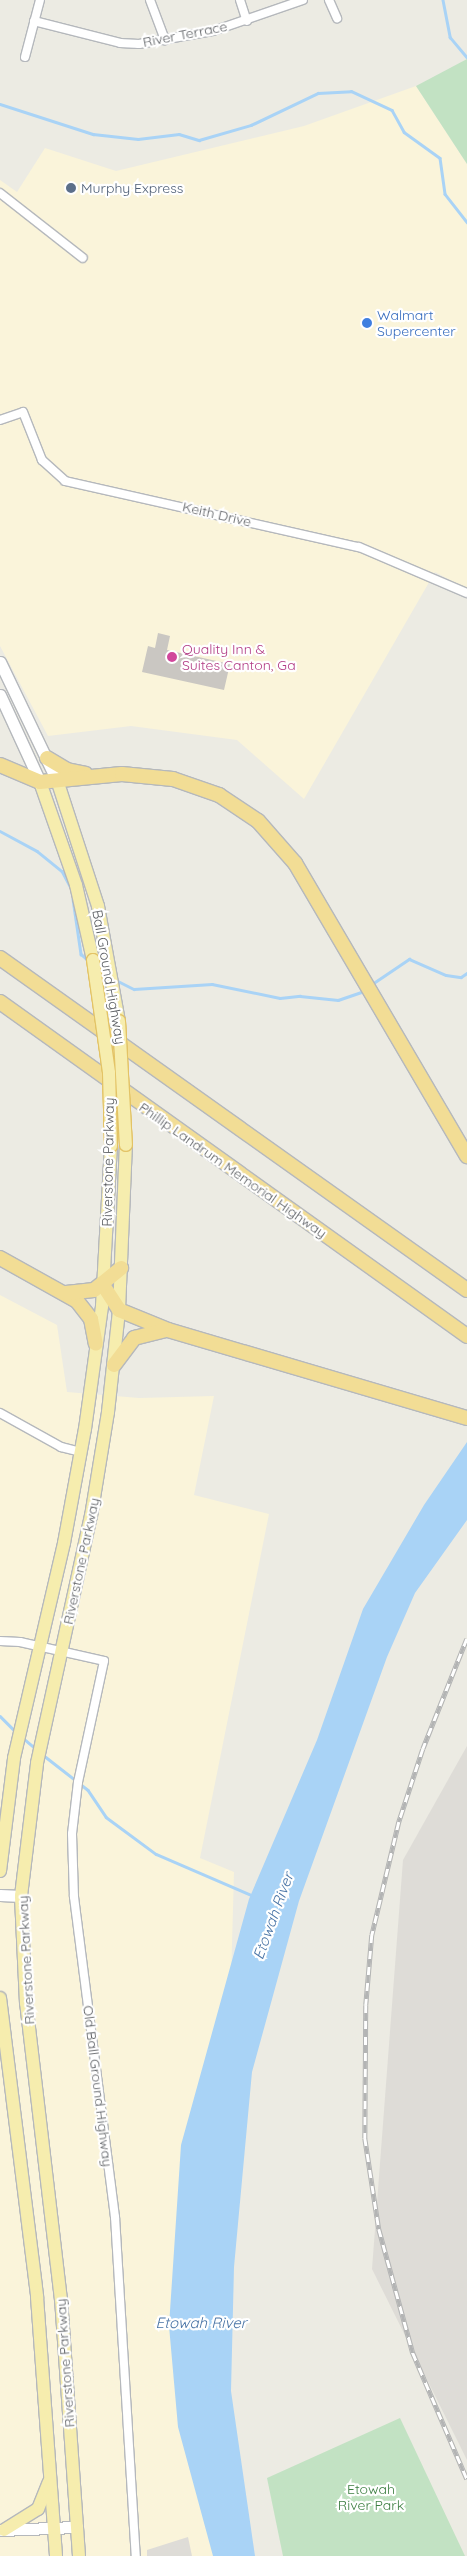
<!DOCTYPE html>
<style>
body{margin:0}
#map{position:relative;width:467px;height:2556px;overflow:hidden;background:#ecebe3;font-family:Quicksand,sans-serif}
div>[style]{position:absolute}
.commercial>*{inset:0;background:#faf4da}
.industrial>*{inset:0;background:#dedcd7}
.green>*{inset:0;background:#c2e2c3}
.water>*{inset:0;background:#a9d3f6}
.stream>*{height:2.5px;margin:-1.25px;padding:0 1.25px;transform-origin:1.25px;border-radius:1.25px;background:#a9d3f6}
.building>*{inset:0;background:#cac7c2}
.roads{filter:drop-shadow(1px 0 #b5b8bc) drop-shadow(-1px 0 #b5b8bc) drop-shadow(0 1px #b5b8bc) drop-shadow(0 -1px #b5b8bc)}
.street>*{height:8px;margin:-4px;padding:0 4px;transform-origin:4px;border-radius:4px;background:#fff}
.secondary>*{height:11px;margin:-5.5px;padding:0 5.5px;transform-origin:5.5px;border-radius:5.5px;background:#fff}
.primary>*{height:12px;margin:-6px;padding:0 6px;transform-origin:6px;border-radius:6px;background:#f6edae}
.highway>*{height:14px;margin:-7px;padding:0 7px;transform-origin:7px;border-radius:7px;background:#f2dd95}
.rail>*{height:4.5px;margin-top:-2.25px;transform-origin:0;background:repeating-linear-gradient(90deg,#fff 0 8px,#b3b4b4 0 16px);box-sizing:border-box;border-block:1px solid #b3b4b4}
.bridges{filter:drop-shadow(1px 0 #e3c366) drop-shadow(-1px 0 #e3c366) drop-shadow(0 1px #e3c366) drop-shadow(0 -1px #e3c366)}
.primary-bridge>*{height:12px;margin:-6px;padding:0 6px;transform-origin:6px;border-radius:6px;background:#f6edae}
.dots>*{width:14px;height:14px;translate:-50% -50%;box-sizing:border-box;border:2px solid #fff;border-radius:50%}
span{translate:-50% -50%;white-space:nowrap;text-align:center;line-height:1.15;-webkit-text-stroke:4.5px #fff;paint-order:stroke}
.street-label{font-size:14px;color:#5b5e62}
.service-label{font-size:14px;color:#4e5e75}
.left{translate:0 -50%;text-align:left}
.shop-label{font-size:14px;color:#366cbe}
.hotel-label{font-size:14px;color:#b23c85}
.park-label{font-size:14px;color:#3d7f42}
.water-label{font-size:15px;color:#4974a6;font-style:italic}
</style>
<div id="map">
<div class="commercial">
<i style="clip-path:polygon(416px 86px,467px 164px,467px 589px,435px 572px,304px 799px,237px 740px,131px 726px,48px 736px,0 646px,0 180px,17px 192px,45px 148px,116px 171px,304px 126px)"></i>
<i style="clip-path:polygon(0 1295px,57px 1325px,67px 1392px,139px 1398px,214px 1396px,194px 1495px,269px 1514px,200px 1858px,234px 1872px,228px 2091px,225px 2556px,0 2556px)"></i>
</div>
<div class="industrial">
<i style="clip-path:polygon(467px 1746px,467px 2460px,372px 2269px,403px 1860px)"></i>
<i style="clip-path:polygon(188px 2537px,192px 2556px,147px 2556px,147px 2550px)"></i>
</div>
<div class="green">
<i style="clip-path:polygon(467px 59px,467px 164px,416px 86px)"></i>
<i style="clip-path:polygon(400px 2418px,465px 2556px,283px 2556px,267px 2478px)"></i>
</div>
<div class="water">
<i style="clip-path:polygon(467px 1442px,467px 1520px,415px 1593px,387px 1657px,299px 1901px,252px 2072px,234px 2267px,231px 2391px,255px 2556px,213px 2556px,178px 2427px,169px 2326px,181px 2145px,249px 1899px,317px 1740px,363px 1609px,424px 1505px)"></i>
</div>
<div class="stream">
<i style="left:443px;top:0;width:38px;rotate:79deg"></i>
<i style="left:450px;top:37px;width:26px;rotate:50deg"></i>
<i style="left:0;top:104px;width:98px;rotate:17.9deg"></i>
<i style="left:93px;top:134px;width:45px;rotate:6.3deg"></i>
<i style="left:138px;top:139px;width:41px;rotate:-7deg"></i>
<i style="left:179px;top:134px;width:21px;rotate:17deg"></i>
<i style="left:199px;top:140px;width:54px;rotate:-16.1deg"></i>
<i style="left:251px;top:125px;width:74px;rotate:-25.5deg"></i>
<i style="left:318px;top:93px;width:33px;rotate:-3deg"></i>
<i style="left:351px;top:91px;width:45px;rotate:24.9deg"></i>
<i style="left:392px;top:110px;width:25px;rotate:61deg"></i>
<i style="left:404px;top:132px;width:44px;rotate:35.8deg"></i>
<i style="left:440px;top:158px;width:36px;rotate:82deg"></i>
<i style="left:445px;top:194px;width:36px;rotate:52deg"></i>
<i style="left:0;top:831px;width:42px;rotate:28.4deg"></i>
<i style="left:37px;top:851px;width:32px;rotate:39deg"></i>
<i style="left:62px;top:871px;width:17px;rotate:62deg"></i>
<i style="left:73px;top:899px;width:56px;rotate:81.7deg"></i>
<i style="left:81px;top:954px;width:11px;rotate:41deg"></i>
<i style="left:116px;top:980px;width:20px;rotate:27deg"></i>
<i style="left:134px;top:989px;width:78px;rotate:-3.7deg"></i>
<i style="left:212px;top:984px;width:69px;rotate:11.6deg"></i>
<i style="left:280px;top:998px;width:20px;rotate:-6deg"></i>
<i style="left:300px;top:996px;width:38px;rotate:6deg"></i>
<i style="left:338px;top:1000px;width:28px;rotate:-19deg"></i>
<i style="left:372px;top:984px;width:45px;rotate:-34deg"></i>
<i style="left:409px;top:959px;width:40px;rotate:23.4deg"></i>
<i style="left:446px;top:975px;width:15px;rotate:8deg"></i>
<i style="left:461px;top:977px;width:7px;rotate:-34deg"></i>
<i style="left:0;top:1716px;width:21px;rotate:45deg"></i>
<i style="left:23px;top:1738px;width:17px;rotate:40deg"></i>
<i style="left:42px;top:1754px;width:58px;rotate:38deg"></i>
<i style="left:88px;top:1790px;width:32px;rotate:56deg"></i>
<i style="left:106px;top:1817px;width:62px;rotate:36.5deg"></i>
<i style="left:156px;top:1854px;width:103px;rotate:23.3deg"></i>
</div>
<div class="building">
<i style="clip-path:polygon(158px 633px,170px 636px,167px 650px,230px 664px,224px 690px,142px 672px,148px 646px,155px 648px)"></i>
</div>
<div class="roads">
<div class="street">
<i style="left:150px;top:0;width:43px;rotate:69.4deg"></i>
<i style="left:240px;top:0;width:22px;rotate:72deg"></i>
<i style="left:329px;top:0;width:20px;rotate:66deg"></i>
<i style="left:34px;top:21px;width:89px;rotate:14.3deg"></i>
<i style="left:120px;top:43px;width:19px;rotate:3deg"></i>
<i style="left:139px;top:44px;width:75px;rotate:-10deg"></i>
<i style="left:213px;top:31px;width:95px;rotate:-19deg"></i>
<i style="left:25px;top:57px;width:59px;rotate:-75.3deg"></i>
<i style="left:0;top:193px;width:105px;rotate:38.1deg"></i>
<i style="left:0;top:420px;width:24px;rotate:-19deg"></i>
<i style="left:23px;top:412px;width:52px;rotate:68.4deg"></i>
<i style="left:42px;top:460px;width:31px;rotate:42deg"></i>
<i style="left:65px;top:481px;width:301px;rotate:12.7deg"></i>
<i style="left:359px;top:547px;width:117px;rotate:23.1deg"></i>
<i style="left:0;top:1413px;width:70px;rotate:29.1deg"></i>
<i style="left:61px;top:1447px;width:21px;rotate:14deg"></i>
<i style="left:0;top:1641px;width:20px;rotate:3deg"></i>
<i style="left:20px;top:1642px;width:86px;rotate:12.7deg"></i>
<i style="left:104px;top:1661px;width:124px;rotate:102.1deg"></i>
<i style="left:78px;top:1782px;width:52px;rotate:96.6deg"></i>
<i style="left:72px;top:1834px;width:63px;rotate:88.2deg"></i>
<i style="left:74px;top:1897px;width:323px;rotate:82.7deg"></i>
<i style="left:115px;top:2217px;width:340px;rotate:86.5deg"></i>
</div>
<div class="secondary">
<i style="left:0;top:662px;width:134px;rotate:64.4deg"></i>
<i style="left:0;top:695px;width:96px;rotate:65.3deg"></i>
<i style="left:0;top:1895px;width:21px;rotate:3deg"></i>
<i style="left:1px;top:2530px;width:76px;rotate:-2.3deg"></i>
</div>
<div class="primary">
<i style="left:40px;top:782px;width:109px;rotate:70.7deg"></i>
<i style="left:76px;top:885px;width:77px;rotate:77.2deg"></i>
<i style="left:58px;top:783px;width:129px;rotate:72deg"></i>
<i style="left:98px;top:906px;width:117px;rotate:79.7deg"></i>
<i style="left:0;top:1871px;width:114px;rotate:-82.9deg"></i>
<i style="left:14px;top:1758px;width:221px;rotate:-76.9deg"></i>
<i style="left:64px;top:1543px;width:116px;rotate:-79.6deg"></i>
<i style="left:85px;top:1429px;width:124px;rotate:-82.1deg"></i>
<i style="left:102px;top:1306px;width:160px;rotate:-86.8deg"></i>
<i style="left:0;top:1998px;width:301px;rotate:82.9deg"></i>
<i style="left:37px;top:2297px;width:260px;rotate:85.8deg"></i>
<i style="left:4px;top:2530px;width:40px;rotate:-32deg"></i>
<i style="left:38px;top:2509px;width:29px;rotate:-68deg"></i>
<i style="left:79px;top:2556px;width:257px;rotate:-94deg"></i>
<i style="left:61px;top:2300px;width:299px;rotate:-96.7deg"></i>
<i style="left:26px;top:2003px;width:107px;rotate:-92.7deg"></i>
<i style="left:21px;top:1896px;width:134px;rotate:-83.1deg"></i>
<i style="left:37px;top:1763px;width:253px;rotate:-77.7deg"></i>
<i style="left:91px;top:1516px;width:105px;rotate:-80.7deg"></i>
<i style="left:108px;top:1412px;width:103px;rotate:-83.8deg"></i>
<i style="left:119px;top:1310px;width:165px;rotate:-87.6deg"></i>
</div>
<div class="highway">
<i style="left:47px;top:758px;width:23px;rotate:31deg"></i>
<i style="left:67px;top:770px;width:19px;rotate:12deg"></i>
<i style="left:0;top:765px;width:43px;rotate:23deg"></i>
<i style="left:40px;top:782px;width:82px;rotate:-5.6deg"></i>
<i style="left:122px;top:774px;width:51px;rotate:5.6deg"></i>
<i style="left:173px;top:779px;width:49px;rotate:19.2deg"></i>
<i style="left:219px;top:795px;width:47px;rotate:33.7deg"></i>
<i style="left:258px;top:821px;width:56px;rotate:48.6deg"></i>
<i style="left:295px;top:863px;width:340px;rotate:59.6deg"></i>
<i style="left:0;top:958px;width:573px;rotate:35.41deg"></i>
<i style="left:0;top:1002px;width:574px;rotate:35.57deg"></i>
<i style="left:0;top:1258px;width:88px;rotate:29.2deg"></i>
<i style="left:77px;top:1301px;width:23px;rotate:52deg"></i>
<i style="left:91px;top:1319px;width:25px;rotate:79deg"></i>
<i style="left:103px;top:1285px;width:30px;rotate:57deg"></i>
<i style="left:119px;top:1310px;width:53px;rotate:22.2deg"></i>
<i style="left:168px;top:1330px;width:312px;rotate:16.4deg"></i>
<i style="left:66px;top:1293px;width:28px;rotate:-6deg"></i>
<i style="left:94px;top:1290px;width:35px;rotate:-39deg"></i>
<i style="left:114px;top:1365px;width:34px;rotate:-53deg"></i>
<i style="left:134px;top:1338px;width:32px;rotate:-14deg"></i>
</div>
</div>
<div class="rail">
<i style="left:467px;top:1639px;width:118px;rotate:111.8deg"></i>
<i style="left:423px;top:1749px;width:77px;rotate:108.2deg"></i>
<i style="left:399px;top:1822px;width:116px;rotate:103.4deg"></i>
<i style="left:372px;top:1935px;width:70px;rotate:94.9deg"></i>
<i style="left:366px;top:2005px;width:133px;rotate:90.4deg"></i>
<i style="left:365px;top:2138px;width:92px;rotate:81.3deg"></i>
<i style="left:379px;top:2229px;width:129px;rotate:74.7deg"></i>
<i style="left:413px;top:2353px;width:137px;rotate:66.8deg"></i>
</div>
<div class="bridges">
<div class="primary-bridge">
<i style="left:93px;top:960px;width:114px;rotate:81.9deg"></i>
<i style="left:109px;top:1073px;width:73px;rotate:88.4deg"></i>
<i style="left:119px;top:1021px;width:124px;rotate:86.8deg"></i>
</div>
</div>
<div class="dots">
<i style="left:71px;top:188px;background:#5c6f8a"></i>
<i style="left:367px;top:323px;background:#3f7fe0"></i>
<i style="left:172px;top:657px;background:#d1479c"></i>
</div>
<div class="street-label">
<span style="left:185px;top:34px;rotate:-11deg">River Terrace</span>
<span style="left:217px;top:514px;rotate:13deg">Keith Drive</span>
<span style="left:109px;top:977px;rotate:80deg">Ball Ground Highway</span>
<span style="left:108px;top:1162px;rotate:-89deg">Riverstone Parkway</span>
<span style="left:233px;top:1170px;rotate:35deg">Phillip Landrum Memorial Highway</span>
<span style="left:81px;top:1561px;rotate:-78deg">Riverstone Parkway</span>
<span style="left:26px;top:1960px;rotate:-93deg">Riverstone Parkway</span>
<span style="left:98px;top:2086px;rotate:83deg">Old Ball Ground Highway</span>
<span style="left:65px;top:2363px;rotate:-94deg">Riverstone Parkway</span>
</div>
<div class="service-label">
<span class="left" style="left:81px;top:188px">Murphy Express</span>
</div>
<div class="shop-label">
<span class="left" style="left:377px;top:323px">Walmart<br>Supercenter</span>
</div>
<div class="hotel-label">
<span class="left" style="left:182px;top:657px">Quality Inn &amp;<br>Suites Canton, Ga</span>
</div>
<div class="park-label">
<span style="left:371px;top:2497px">Etowah<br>River Park</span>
</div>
<div class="water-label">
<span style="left:273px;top:1916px;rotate:-70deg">Etowah River</span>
<span style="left:201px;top:2323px">Etowah River</span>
</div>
</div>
